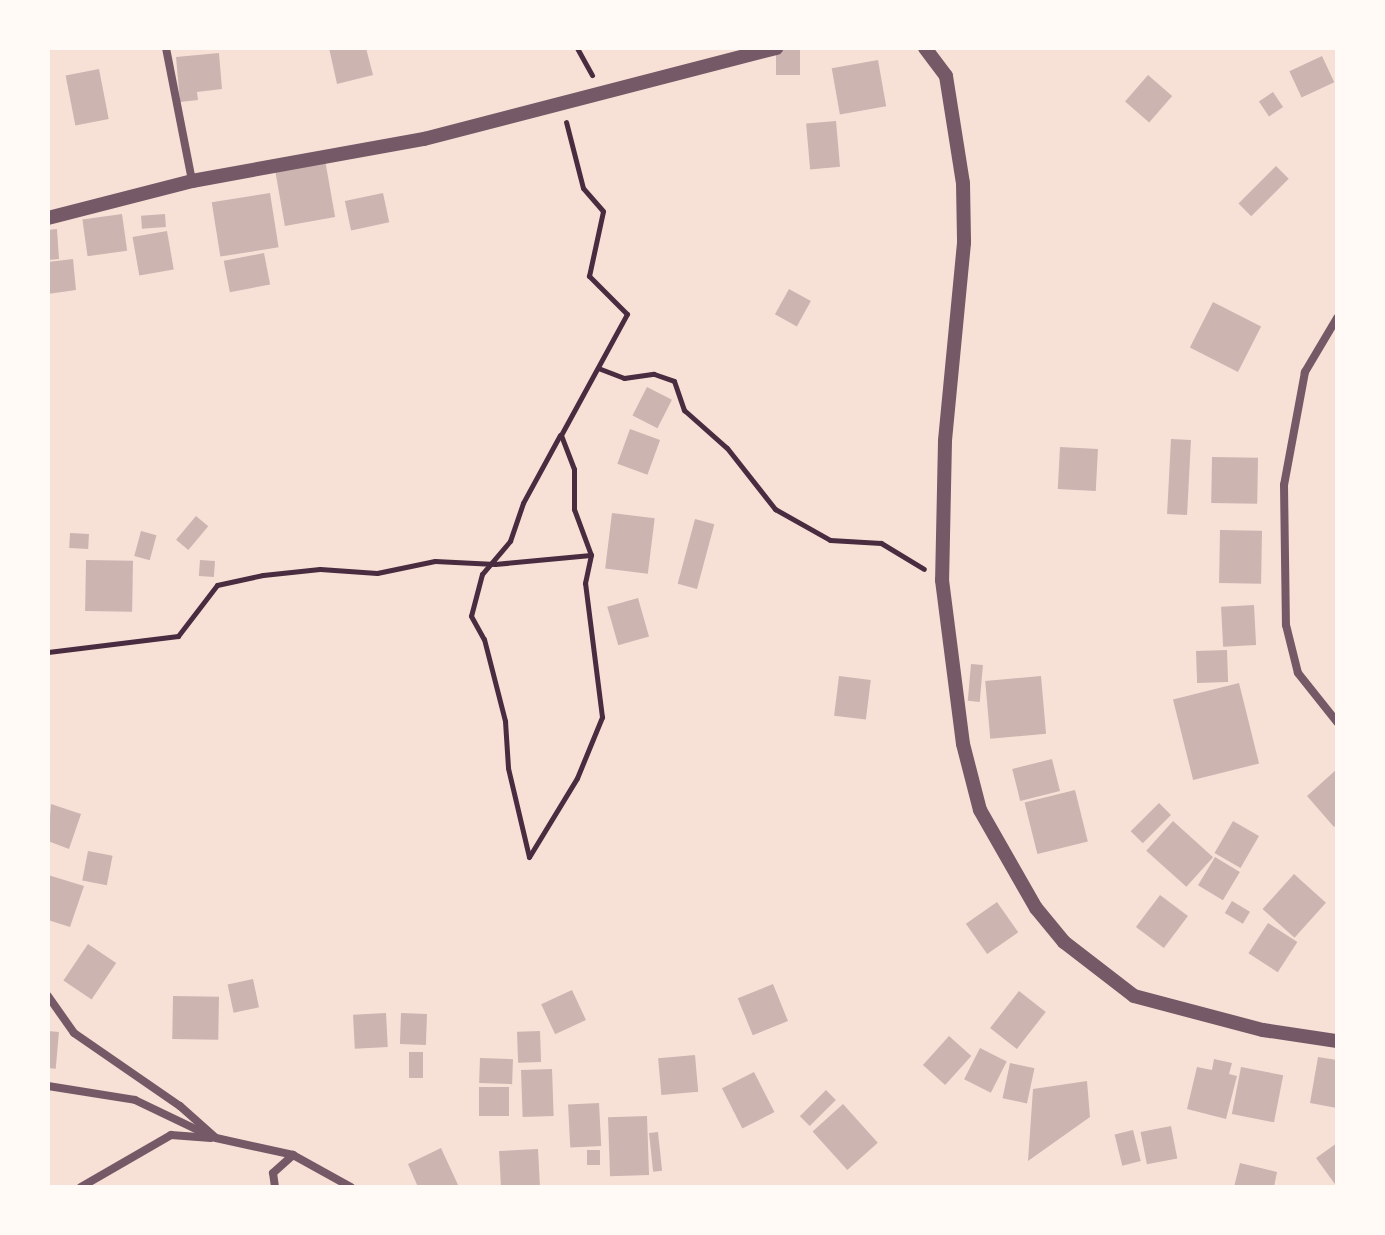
<!DOCTYPE html>
<style>
body{margin:0}
#map{position:relative;width:1385px;height:1235px;overflow:hidden;background:#f7e1d7;font-family:Ubuntu,sans-serif}
div>[style]{position:absolute}
.building>*{inset:0;background:#ccb4b1;transform-origin:0 0}
.path>*{height:5px;margin:-2.5px;padding:0 2.5px;transform-origin:2.5px;border-radius:2.5px;background:#4a2c40}
.minor>*{height:8px;margin:-4px;padding:0 4px;transform-origin:4px;border-radius:4px;background:#755966}
.tertiary>*{height:14px;margin:-7px;padding:0 7px;transform-origin:7px;border-radius:7px;background:#755966}
span{translate:-50% -50%;white-space:nowrap;text-align:center;line-height:1.15;-webkit-text-stroke:8px #fffaf5;paint-order:stroke}
.frame{position:absolute;inset:0;border:50px solid #fffaf5;pointer-events:none}
</style>
<div id="map">
<div class="building">
<i style="clip-path:polygon(329px 48px,366px 48px,373px 75px,337px 84px)"></i>
<i style="left:776px;top:48px;width:24px;height:27px"></i>
<i style="clip-path:polygon(219px 53px,222px 89px,197px 92px,198px 100px,180px 102px,176px 57px)"></i>
<i style="left:1322px;top:56px;width:29px;height:36px;rotate:65deg"></i>
<i style="left:878px;top:60px;width:47px;height:47px;rotate:80deg"></i>
<i style="left:99px;top:69px;width:51px;height:34px;rotate:79deg"></i>
<i style="left:1148px;top:75px;width:32px;height:35px;rotate:41deg"></i>
<i style="left:1273px;top:92px;width:18px;height:17px;rotate:56deg"></i>
<i style="left:836px;top:121px;width:46px;height:30px;rotate:85deg"></i>
<i style="left:324px;top:154px;width:64px;height:51px;rotate:80deg"></i>
<i style="left:1276px;top:166px;width:18px;height:53px;rotate:45deg"></i>
<i style="left:270px;top:193px;width:55px;height:59px;rotate:81deg"></i>
<i style="left:383px;top:193px;width:30px;height:39px;rotate:78deg"></i>
<i style="left:122px;top:214px;width:37px;height:40px;rotate:82deg"></i>
<i style="left:165px;top:214px;width:13px;height:24px;rotate:86deg"></i>
<i style="clip-path:polygon(57px 229px,59px 259px,48px 260px,48px 230px)"></i>
<i style="left:167px;top:231px;width:39px;height:35px;rotate:80deg"></i>
<i style="left:264px;top:253px;width:32px;height:41px;rotate:79deg"></i>
<i style="clip-path:polygon(73px 259px,76px 290px,48px 294px,48px 262px)"></i>
<i style="left:789px;top:289px;width:25px;height:29px;rotate:29deg"></i>
<i style="left:1213px;top:302px;width:54px;height:51px;rotate:27deg"></i>
<i style="left:647px;top:387px;width:28px;height:32px;rotate:27deg"></i>
<i style="left:630px;top:429px;width:32px;height:37px;rotate:20deg"></i>
<i style="left:1171px;top:439px;width:20px;height:75px;rotate:3deg"></i>
<i style="left:1060px;top:447px;width:38px;height:42px;rotate:3deg"></i>
<i style="left:1212px;top:457px;width:46px;height:46px;rotate:1deg"></i>
<i style="left:612px;top:513px;width:43px;height:56px;rotate:7deg"></i>
<i style="left:196px;top:516px;width:16px;height:31px;rotate:40deg"></i>
<i style="left:695px;top:519px;width:20px;height:67px;rotate:15deg"></i>
<i style="left:1220px;top:530px;width:42px;height:53px;rotate:1deg"></i>
<i style="left:141px;top:531px;width:16px;height:26px;rotate:15deg"></i>
<i style="left:70px;top:533px;width:19px;height:15px;rotate:3deg"></i>
<i style="left:86px;top:560px;width:47px;height:51px;rotate:1deg"></i>
<i style="left:200px;top:560px;width:15px;height:16px;rotate:4deg"></i>
<i style="left:638px;top:598px;width:40px;height:32px;rotate:74deg"></i>
<i style="left:1254px;top:605px;width:40px;height:33px;rotate:87deg"></i>
<i style="left:1227px;top:650px;width:32px;height:31px;rotate:88deg"></i>
<i style="left:971px;top:664px;width:12px;height:37px;rotate:5deg"></i>
<i style="left:839px;top:676px;width:32px;height:40px;rotate:7deg"></i>
<i style="left:1041px;top:676px;width:58px;height:56px;rotate:85deg"></i>
<i style="left:1239px;top:683px;width:83px;height:68px;rotate:76deg"></i>
<i style="left:1052px;top:759px;width:33px;height:41px;rotate:76deg"></i>
<i style="clip-path:polygon(1337px 769px,1337px 824px,1334px 827px,1307px 796px)"></i>
<i style="left:1075px;top:790px;width:53px;height:52px;rotate:76deg"></i>
<i style="left:1159px;top:803px;width:17px;height:40px;rotate:45deg"></i>
<i style="clip-path:polygon(51px 804px,81px 814px,69px 849px,48px 841px)"></i>
<i style="left:1173px;top:821px;width:54px;height:40px;rotate:42deg"></i>
<i style="left:1233px;top:821px;width:30px;height:37px;rotate:30deg"></i>
<i style="left:88px;top:851px;width:25px;height:30px;rotate:11deg"></i>
<i style="left:1215px;top:857px;width:29px;height:33px;rotate:31deg"></i>
<i style="left:1294px;top:874px;width:43px;height:47px;rotate:42deg"></i>
<i style="clip-path:polygon(48px 875px,84px 886px,70px 927px,48px 920px)"></i>
<i style="left:1160px;top:895px;width:35px;height:40px;rotate:37deg"></i>
<i style="left:1232px;top:901px;width:21px;height:14px;rotate:31deg"></i>
<i style="left:997px;top:902px;width:37px;height:38px;rotate:55deg"></i>
<i style="left:1268px;top:923px;width:35px;height:36px;rotate:33deg"></i>
<i style="left:88px;top:944px;width:34px;height:44px;rotate:34deg"></i>
<i style="left:253px;top:979px;width:29px;height:26px;rotate:78deg"></i>
<i style="left:773px;top:984px;width:40px;height:38px;rotate:68deg"></i>
<i style="left:572px;top:990px;width:33px;height:34px;rotate:65deg"></i>
<i style="left:1019px;top:991px;width:34px;height:47px;rotate:38deg"></i>
<i style="left:173px;top:996px;width:46px;height:43px;rotate:1deg"></i>
<i style="left:386px;top:1013px;width:34px;height:33px;rotate:87deg"></i>
<i style="left:401px;top:1013px;width:26px;height:31px;rotate:2deg"></i>
<i style="left:48px;top:1031px;width:11px;height:37px;rotate:5deg"></i>
<i style="left:540px;top:1031px;width:31px;height:23px;rotate:88deg"></i>
<i style="left:949px;top:1036px;width:30px;height:39px;rotate:42deg"></i>
<i style="left:980px;top:1048px;width:30px;height:35px;rotate:27deg"></i>
<i style="left:409px;top:1052px;width:14px;height:26px"></i>
<i style="left:695px;top:1055px;width:37px;height:37px;rotate:85deg"></i>
<i style="clip-path:polygon(1318px 1057px,1337px 1060px,1337px 1108px,1310px 1103px)"></i>
<i style="left:480px;top:1058px;width:33px;height:25px;rotate:2deg"></i>
<i style="clip-path:polygon(1214px 1059px,1232px 1063px,1229px 1074px,1237px 1076px,1226px 1119px,1187px 1109px,1197px 1067px,1212px 1070px)"></i>
<i style="left:1010px;top:1063px;width:25px;height:36px;rotate:12deg"></i>
<i style="left:1241px;top:1067px;width:43px;height:48px;rotate:11deg"></i>
<i style="left:552px;top:1069px;width:47px;height:31px;rotate:88deg"></i>
<i style="left:754px;top:1072px;width:45px;height:36px;rotate:63deg"></i>
<i style="clip-path:polygon(1087px 1081px,1090px 1117px,1028px 1161px,1033px 1089px)"></i>
<i style="left:479px;top:1087px;width:30px;height:29px"></i>
<i style="left:826px;top:1090px;width:14px;height:37px;rotate:45deg"></i>
<i style="left:599px;top:1103px;width:43px;height:31px;rotate:87deg"></i>
<i style="left:843px;top:1104px;width:52px;height:41px;rotate:48deg"></i>
<i style="left:647px;top:1116px;width:59px;height:39px;rotate:88deg"></i>
<i style="left:1171px;top:1126px;width:33px;height:31px;rotate:79deg"></i>
<i style="left:1133px;top:1130px;width:32px;height:19px;rotate:76deg"></i>
<i style="left:658px;top:1132px;width:39px;height:9px;rotate:84deg"></i>
<i style="clip-path:polygon(1337px 1143px,1337px 1187px,1316px 1158px)"></i>
<i style="clip-path:polygon(441px 1148px,459px 1187px,418px 1187px,408px 1164px)"></i>
<i style="left:538px;top:1149px;width:38px;height:39px;rotate:87deg"></i>
<i style="left:587px;top:1150px;width:13px;height:15px"></i>
<i style="clip-path:polygon(1240px 1163px,1277px 1172px,1274px 1187px,1234px 1187px)"></i>
</div>
<div class="path">
<i style="left:577px;top:48px;width:31px;rotate:61deg"></i>
<i style="left:598px;top:368px;width:28px;rotate:21deg"></i>
<i style="left:624px;top:378px;width:30px;rotate:-8deg"></i>
<i style="left:654px;top:374px;width:21px;rotate:19deg"></i>
<i style="left:674px;top:381px;width:31px;rotate:71deg"></i>
<i style="left:684px;top:410px;width:57px;rotate:41.5deg"></i>
<i style="left:727px;top:448px;width:78px;rotate:51.8deg"></i>
<i style="left:775px;top:509px;width:63px;rotate:29.4deg"></i>
<i style="left:830px;top:540px;width:51px;rotate:3.4deg"></i>
<i style="left:881px;top:543px;width:50px;rotate:31.2deg"></i>
<i style="left:560px;top:435px;width:77px;rotate:118.6deg"></i>
<i style="left:523px;top:503px;width:40px;rotate:108.9deg"></i>
<i style="left:510px;top:541px;width:43px;rotate:130.3deg"></i>
<i style="left:482px;top:574px;width:43px;rotate:104.7deg"></i>
<i style="left:471px;top:616px;width:26px;rotate:61deg"></i>
<i style="left:484px;top:639px;width:85px;rotate:75.6deg"></i>
<i style="left:505px;top:721px;width:47px;rotate:86.3deg"></i>
<i style="left:508px;top:768px;width:91px;rotate:76.7deg"></i>
<i style="left:529px;top:857px;width:92px;rotate:-58.7deg"></i>
<i style="left:577px;top:778px;width:66px;rotate:-67.7deg"></i>
<i style="left:602px;top:717px;width:135px;rotate:-97.2deg"></i>
<i style="left:585px;top:583px;width:29px;rotate:-78deg"></i>
<i style="left:48px;top:652px;width:131px;rotate:-7deg"></i>
<i style="left:178px;top:636px;width:64px;rotate:-52.6deg"></i>
<i style="left:217px;top:585px;width:47px;rotate:-12.3deg"></i>
<i style="left:263px;top:575px;width:57px;rotate:-6deg"></i>
<i style="left:320px;top:569px;width:57px;rotate:4deg"></i>
<i style="left:377px;top:573px;width:59px;rotate:-11.7deg"></i>
<i style="left:435px;top:561px;width:60px;rotate:2.9deg"></i>
<i style="left:495px;top:564px;width:96px;rotate:-5.4deg"></i>
<i style="left:591px;top:555px;width:49px;rotate:-110.3deg"></i>
<i style="left:574px;top:509px;width:40px;rotate:-90deg"></i>
<i style="left:574px;top:469px;width:36px;rotate:-111deg"></i>
<i style="left:561px;top:435px;width:138px;rotate:-61.4deg"></i>
<i style="left:627px;top:314px;width:54px;rotate:-135deg"></i>
<i style="left:589px;top:276px;width:66px;rotate:-77.8deg"></i>
<i style="left:603px;top:211px;width:30px;rotate:-131deg"></i>
<i style="left:583px;top:188px;width:68px;rotate:-104.4deg"></i>
</div>
<div class="minor">
<i style="left:166px;top:48px;width:136px;rotate:78.9deg"></i>
<i style="left:1337px;top:318px;width:63px;rotate:120.7deg"></i>
<i style="left:1305px;top:372px;width:115px;rotate:100.5deg"></i>
<i style="left:1284px;top:485px;width:140px;rotate:89.2deg"></i>
<i style="left:1286px;top:625px;width:49px;rotate:76deg"></i>
<i style="left:1298px;top:673px;width:63px;rotate:51.5deg"></i>
<i style="left:48px;top:996px;width:45px;rotate:54.9deg"></i>
<i style="left:74px;top:1033px;width:129px;rotate:34.6deg"></i>
<i style="left:180px;top:1106px;width:48px;rotate:41.6deg"></i>
<i style="left:216px;top:1138px;width:79px;rotate:12.4deg"></i>
<i style="left:293px;top:1155px;width:66px;rotate:28.9deg"></i>
<i style="left:48px;top:1086px;width:88px;rotate:9.1deg"></i>
<i style="left:135px;top:1100px;width:81px;rotate:25.6deg"></i>
<i style="left:81px;top:1187px;width:104px;rotate:-30deg"></i>
<i style="left:171px;top:1135px;width:40px;rotate:4.3deg"></i>
<i style="left:275px;top:1187px;width:14px;rotate:-98deg"></i>
<i style="left:273px;top:1173px;width:27px;rotate:-42deg"></i>
</div>
<div class="tertiary">
<i style="left:925px;top:48px;width:35px;rotate:53deg"></i>
<i style="left:946px;top:76px;width:108px;rotate:81deg"></i>
<i style="left:963px;top:183px;width:60px;rotate:89deg"></i>
<i style="left:964px;top:243px;width:199px;rotate:95.5deg"></i>
<i style="left:945px;top:441px;width:139px;rotate:91.2deg"></i>
<i style="left:942px;top:580px;width:165px;rotate:82.7deg"></i>
<i style="left:963px;top:744px;width:68px;rotate:75.6deg"></i>
<i style="left:980px;top:810px;width:113px;rotate:60.3deg"></i>
<i style="left:1036px;top:908px;width:44px;rotate:50.5deg"></i>
<i style="left:1064px;top:942px;width:88px;rotate:37.6deg"></i>
<i style="left:1134px;top:996px;width:133px;rotate:14.8deg"></i>
<i style="left:1263px;top:1030px;width:75px;rotate:8.5deg"></i>
<i style="left:48px;top:218px;width:149px;rotate:-14.4deg"></i>
<i style="left:192px;top:181px;width:236px;rotate:-10.3deg"></i>
<i style="left:424px;top:139px;width:364px;rotate:-14.5deg"></i>
</div>
<div class="frame"></div>
</div>
